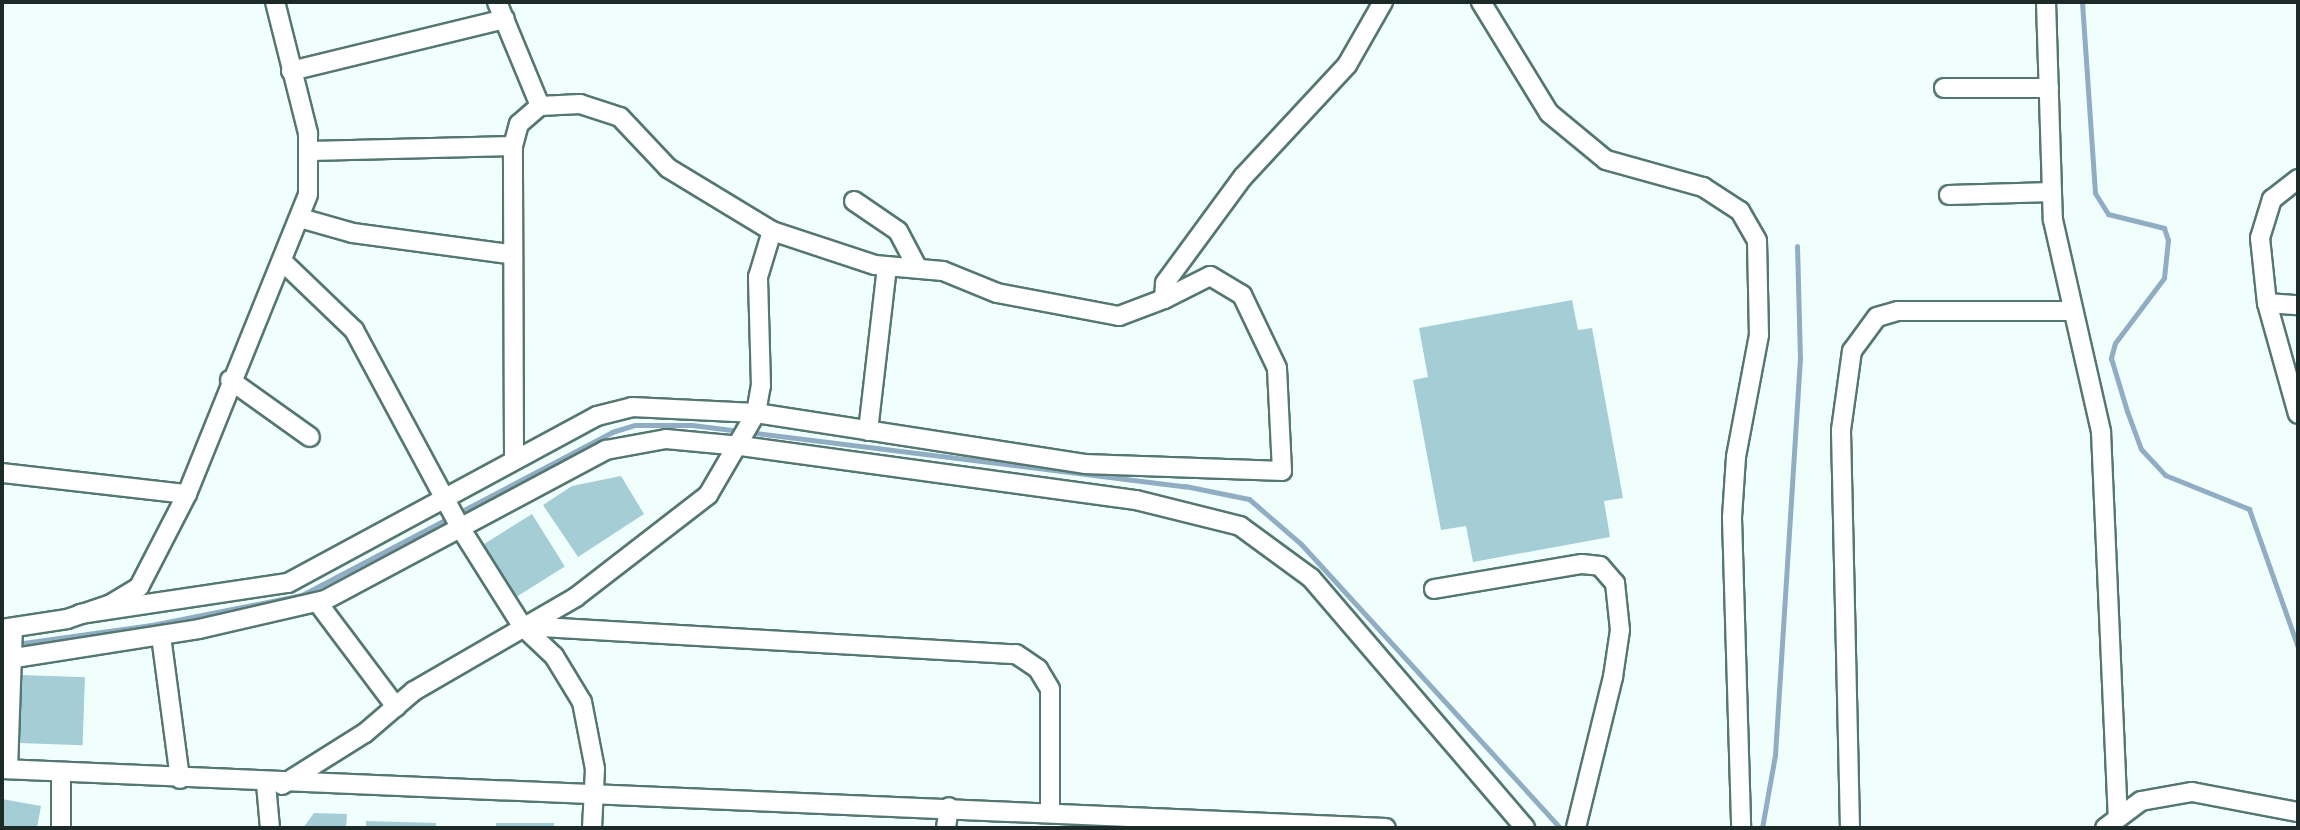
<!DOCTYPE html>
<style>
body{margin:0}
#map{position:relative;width:2300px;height:830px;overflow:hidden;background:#f0fffc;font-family:Rubik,sans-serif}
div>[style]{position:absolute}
.stream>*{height:5px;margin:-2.5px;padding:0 2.5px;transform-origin:2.5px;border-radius:2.5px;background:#91adc3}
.building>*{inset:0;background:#a5cdd6;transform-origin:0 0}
.roads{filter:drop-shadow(2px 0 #557771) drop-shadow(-2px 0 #557771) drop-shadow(0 2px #557771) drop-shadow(0 -2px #557771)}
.minor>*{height:18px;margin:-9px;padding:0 9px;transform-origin:9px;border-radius:9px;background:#fff}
span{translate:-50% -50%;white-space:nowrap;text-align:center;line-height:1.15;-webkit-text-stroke:7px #f0fffc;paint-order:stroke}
.frame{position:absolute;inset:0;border:4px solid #1c2a28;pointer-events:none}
</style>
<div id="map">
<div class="stream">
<i style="left:2082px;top:2px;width:191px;rotate:86.1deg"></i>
<i style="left:2095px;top:193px;width:25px;rotate:58deg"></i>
<i style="left:2108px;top:214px;width:58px;rotate:14deg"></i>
<i style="left:2164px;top:228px;width:13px;rotate:72deg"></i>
<i style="left:2168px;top:240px;width:38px;rotate:96deg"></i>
<i style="left:2164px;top:278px;width:81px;rotate:127deg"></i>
<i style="left:2115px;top:343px;width:16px;rotate:105deg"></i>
<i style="left:2111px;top:358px;width:55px;rotate:73.2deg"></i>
<i style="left:2127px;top:411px;width:40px;rotate:69.8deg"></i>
<i style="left:2141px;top:449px;width:35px;rotate:47deg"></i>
<i style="left:2165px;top:475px;width:91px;rotate:22deg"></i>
<i style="left:2249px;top:509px;width:146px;rotate:70.5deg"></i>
<i style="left:2px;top:646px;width:151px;rotate:-8deg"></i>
<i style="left:152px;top:625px;width:153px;rotate:-11.3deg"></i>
<i style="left:302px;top:595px;width:350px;rotate:-27.7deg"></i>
<i style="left:612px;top:432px;width:24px;rotate:-17deg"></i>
<i style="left:635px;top:425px;width:57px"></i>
<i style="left:692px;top:425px;width:497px;rotate:7.1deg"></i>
<i style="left:1185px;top:486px;width:65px;rotate:11.5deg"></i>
<i style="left:1249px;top:499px;width:69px;rotate:40.9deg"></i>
<i style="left:1301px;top:544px;width:384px;rotate:47.6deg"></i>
<i style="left:1762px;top:828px;width:74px;rotate:-79.9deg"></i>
<i style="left:1775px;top:755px;width:397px;rotate:-86.4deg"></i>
<i style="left:1800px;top:359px;width:113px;rotate:-91.5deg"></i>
</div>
<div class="building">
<i style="clip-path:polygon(1572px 300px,1578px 330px,1592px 328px,1623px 498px,1604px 501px,1610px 537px,1473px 562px,1466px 526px,1441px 530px,1413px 380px,1428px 377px,1419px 328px)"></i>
<i style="clip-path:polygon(621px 476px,644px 514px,578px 557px,543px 505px,572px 486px)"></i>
<i style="left:532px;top:514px;width:62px;height:64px;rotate:58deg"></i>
<i style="left:21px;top:675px;width:64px;height:68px;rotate:2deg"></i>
<i style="clip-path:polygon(2px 799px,41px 806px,37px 828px,2px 828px)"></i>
<i style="clip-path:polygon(314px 813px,347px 814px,346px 828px,303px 828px)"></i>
<i style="clip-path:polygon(366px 821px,436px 823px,436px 828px,366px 828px)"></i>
<i style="left:496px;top:823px;width:58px;height:5px"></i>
</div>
<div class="roads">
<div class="minor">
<i style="left:497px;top:2px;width:113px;rotate:67.5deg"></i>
<i style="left:1481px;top:2px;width:130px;rotate:58.5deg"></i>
<i style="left:1549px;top:113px;width:74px;rotate:39.5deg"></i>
<i style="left:1606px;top:160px;width:101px;rotate:15.6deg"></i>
<i style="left:1703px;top:187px;width:44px;rotate:33deg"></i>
<i style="left:1740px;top:211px;width:34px;rotate:60deg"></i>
<i style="left:1757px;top:241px;width:94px;rotate:88.8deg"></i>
<i style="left:1759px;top:335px;width:124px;rotate:100.7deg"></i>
<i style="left:1736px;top:457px;width:61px;rotate:93.8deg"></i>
<i style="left:1732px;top:518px;width:310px;rotate:88.3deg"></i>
<i style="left:2046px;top:2px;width:218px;rotate:88.2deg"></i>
<i style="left:2053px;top:220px;width:217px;rotate:77.2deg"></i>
<i style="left:2101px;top:432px;width:385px;rotate:87.5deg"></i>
<i style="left:291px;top:71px;width:220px;rotate:-13.7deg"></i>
<i style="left:1944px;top:88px;width:105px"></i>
<i style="left:310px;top:151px;width:203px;rotate:-1.4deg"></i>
<i style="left:2298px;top:179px;width:33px;rotate:142deg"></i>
<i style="left:2272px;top:199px;width:41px;rotate:107.1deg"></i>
<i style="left:2260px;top:238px;width:65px;rotate:83.9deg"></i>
<i style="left:2267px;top:303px;width:115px;rotate:74.4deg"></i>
<i style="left:1949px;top:195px;width:103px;rotate:-1.7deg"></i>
<i style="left:854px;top:201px;width:53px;rotate:34.3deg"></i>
<i style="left:898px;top:231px;width:41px;rotate:62.2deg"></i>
<i style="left:300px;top:218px;width:55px;rotate:15.8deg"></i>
<i style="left:353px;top:233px;width:157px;rotate:7.7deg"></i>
<i style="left:282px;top:261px;width:100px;rotate:43.8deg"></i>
<i style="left:354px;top:330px;width:226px;rotate:61.7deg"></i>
<i style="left:461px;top:529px;width:115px;rotate:57.8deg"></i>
<i style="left:522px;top:626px;width:44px;rotate:43.2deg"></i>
<i style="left:554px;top:656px;width:54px;rotate:58.7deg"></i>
<i style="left:582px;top:702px;width:68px;rotate:79deg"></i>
<i style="left:595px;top:769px;width:59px;rotate:92.9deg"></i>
<i style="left:2267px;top:303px;width:31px;rotate:4deg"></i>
<i style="left:230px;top:380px;width:98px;rotate:35.5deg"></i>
<i style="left:868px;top:431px;width:166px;rotate:-83.4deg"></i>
<i style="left:514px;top:459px;width:313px;rotate:-90.2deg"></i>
<i style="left:513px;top:146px;width:23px;rotate:-75deg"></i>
<i style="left:519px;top:124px;width:28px;rotate:-41deg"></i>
<i style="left:540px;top:106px;width:40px;rotate:-2.9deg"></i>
<i style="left:580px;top:104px;width:42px;rotate:18deg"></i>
<i style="left:620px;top:117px;width:70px;rotate:46.7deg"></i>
<i style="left:668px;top:168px;width:122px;rotate:31.2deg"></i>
<i style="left:772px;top:231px;width:108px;rotate:18.3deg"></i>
<i style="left:875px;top:265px;width:68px;rotate:5deg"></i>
<i style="left:943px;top:271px;width:58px;rotate:22.2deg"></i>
<i style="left:997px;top:293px;width:124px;rotate:10.7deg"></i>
<i style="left:1119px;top:316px;width:48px;rotate:-20.7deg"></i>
<i style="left:1164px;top:299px;width:16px;rotate:-86deg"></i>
<i style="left:1165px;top:283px;width:132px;rotate:-53.7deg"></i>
<i style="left:1243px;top:177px;width:153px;rotate:-47.1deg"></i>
<i style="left:1347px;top:65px;width:73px;rotate:-60.3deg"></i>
<i style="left:2px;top:473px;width:186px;rotate:6.5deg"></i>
<i style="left:1434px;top:589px;width:150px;rotate:-9.6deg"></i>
<i style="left:1582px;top:564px;width:18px;rotate:6deg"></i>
<i style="left:1600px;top:566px;width:23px;rotate:49deg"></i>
<i style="left:1615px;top:583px;width:47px;rotate:83.9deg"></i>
<i style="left:1620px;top:630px;width:48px;rotate:98.5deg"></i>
<i style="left:1613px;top:677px;width:155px;rotate:103.8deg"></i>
<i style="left:318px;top:603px;width:130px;rotate:53.1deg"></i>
<i style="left:80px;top:614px;width:210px;rotate:-8.5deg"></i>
<i style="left:288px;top:583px;width:351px;rotate:-28.4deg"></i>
<i style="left:597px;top:416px;width:36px;rotate:-14deg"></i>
<i style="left:632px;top:407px;width:124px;rotate:2.8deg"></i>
<i style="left:756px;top:413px;width:334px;rotate:8.8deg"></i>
<i style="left:1086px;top:464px;width:196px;rotate:2deg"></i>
<i style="left:1282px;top:471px;width:103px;rotate:-92.8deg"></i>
<i style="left:1277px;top:368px;width:81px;rotate:-115.6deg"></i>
<i style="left:1242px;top:295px;width:37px;rotate:-149deg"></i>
<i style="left:1210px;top:276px;width:51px;rotate:153.4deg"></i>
<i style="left:524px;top:626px;width:493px;rotate:3.3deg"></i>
<i style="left:1016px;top:654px;width:27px;rotate:34deg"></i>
<i style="left:1038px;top:669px;width:23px;rotate:59deg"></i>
<i style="left:1050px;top:689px;width:122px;rotate:90deg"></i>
<i style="left:2px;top:629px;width:66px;rotate:-8.7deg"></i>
<i style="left:67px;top:619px;width:46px;rotate:-18.8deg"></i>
<i style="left:111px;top:604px;width:33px;rotate:-31deg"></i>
<i style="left:139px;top:587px;width:105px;rotate:-62.7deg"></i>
<i style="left:187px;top:494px;width:323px;rotate:-68deg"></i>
<i style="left:308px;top:194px;width:61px;rotate:-90deg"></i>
<i style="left:308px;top:133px;width:135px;rotate:-104.1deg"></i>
<i style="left:161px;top:636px;width:144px;rotate:82.4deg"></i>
<i style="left:2px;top:660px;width:199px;rotate:-8.9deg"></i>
<i style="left:199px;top:629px;width:129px;rotate:-13deg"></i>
<i style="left:325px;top:600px;width:319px;rotate:-28.1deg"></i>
<i style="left:606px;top:450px;width:61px;rotate:-10.4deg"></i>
<i style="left:666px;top:439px;width:75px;rotate:5.3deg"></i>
<i style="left:741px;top:446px;width:399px;rotate:7.8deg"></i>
<i style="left:1136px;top:500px;width:107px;rotate:14deg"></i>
<i style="left:1240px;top:526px;width:88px;rotate:36.2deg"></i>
<i style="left:1311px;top:578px;width:329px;rotate:49.4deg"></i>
<i style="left:2px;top:769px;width:1385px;rotate:2.44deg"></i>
<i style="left:8px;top:769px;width:140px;rotate:-88deg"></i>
<i style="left:266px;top:784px;width:44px;rotate:84.8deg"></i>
<i style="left:282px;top:785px;width:98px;rotate:-32.1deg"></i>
<i style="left:365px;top:733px;width:65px;rotate:-40.6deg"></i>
<i style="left:414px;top:691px;width:187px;rotate:-30.1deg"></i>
<i style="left:576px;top:597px;width:167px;rotate:-37.7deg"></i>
<i style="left:708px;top:495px;width:95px;rotate:-59.7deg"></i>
<i style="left:756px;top:413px;width:27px;rotate:-80deg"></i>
<i style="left:761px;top:386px;width:109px;rotate:-91.6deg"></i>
<i style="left:758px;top:277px;width:48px;rotate:-73.1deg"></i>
<i style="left:61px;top:828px;width:56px;rotate:-90deg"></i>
<i style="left:946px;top:828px;width:21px;rotate:-82deg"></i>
<i style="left:1850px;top:828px;width:398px;rotate:-91.3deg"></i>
<i style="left:1841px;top:430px;width:80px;rotate:-82.1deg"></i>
<i style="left:1852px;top:351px;width:42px;rotate:-53.7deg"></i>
<i style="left:1877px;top:317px;width:22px;rotate:-16deg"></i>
<i style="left:1898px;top:311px;width:175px"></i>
<i style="left:2105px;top:828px;width:45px;rotate:-36.9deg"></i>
<i style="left:2141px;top:801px;width:52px;rotate:-10deg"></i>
<i style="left:2192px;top:792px;width:108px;rotate:10.7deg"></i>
</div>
</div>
<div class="frame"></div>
</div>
